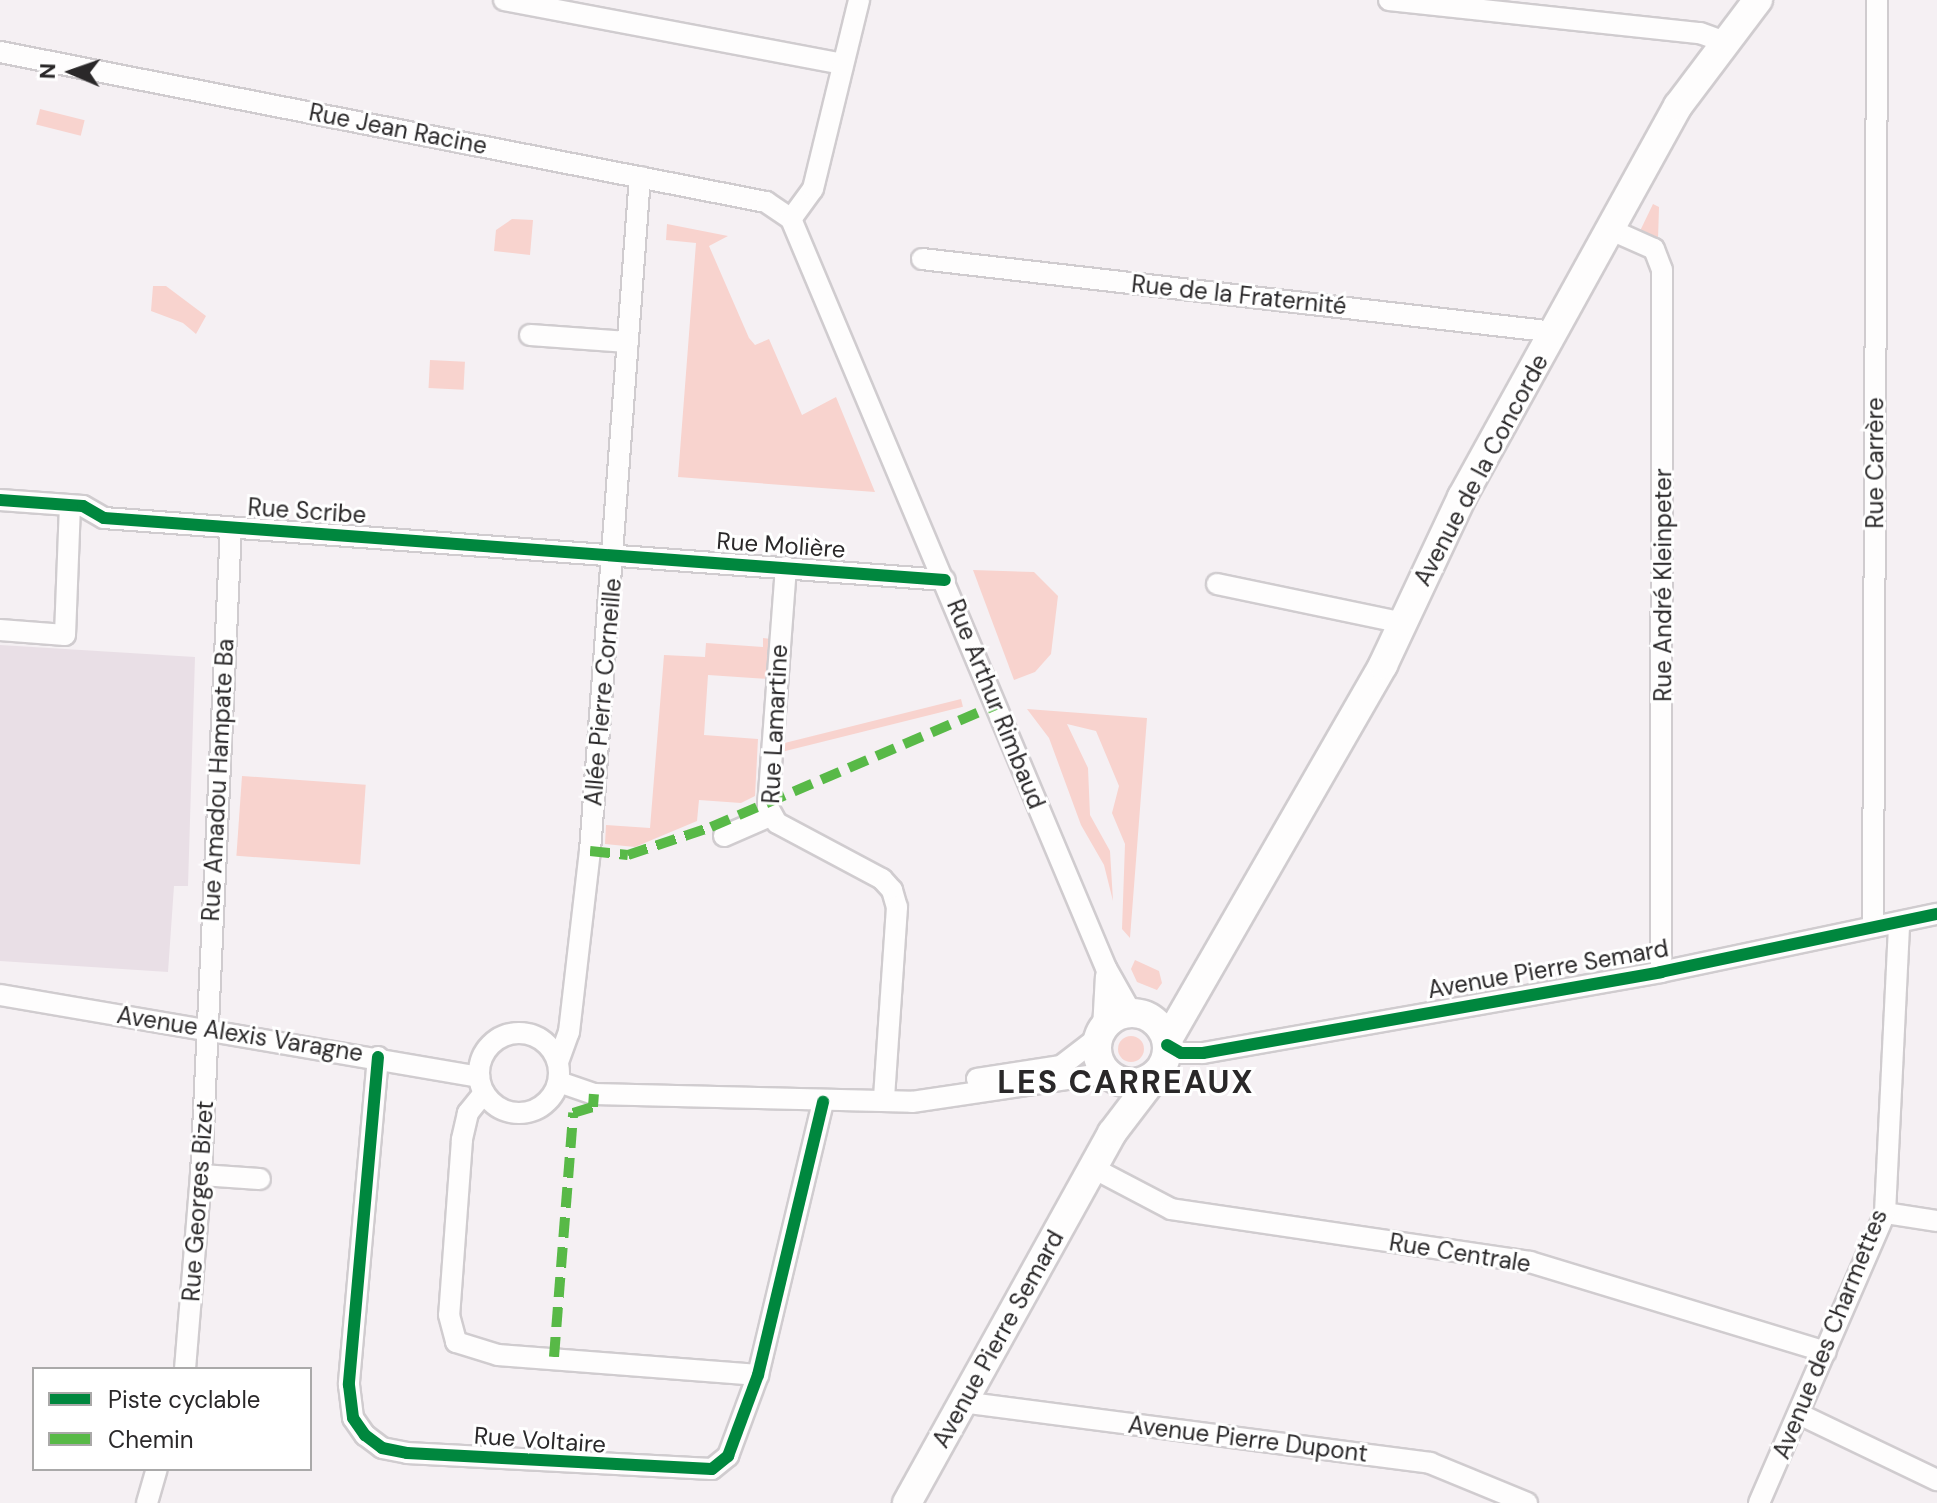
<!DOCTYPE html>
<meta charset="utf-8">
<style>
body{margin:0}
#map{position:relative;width:1937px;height:1503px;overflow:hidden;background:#f5f0f3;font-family:"DM Sans",sans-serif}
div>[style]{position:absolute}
.built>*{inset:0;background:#e9dfe6}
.green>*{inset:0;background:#f8d3ce;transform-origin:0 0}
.round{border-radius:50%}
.roads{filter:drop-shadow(2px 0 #d0cccf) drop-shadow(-2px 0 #d0cccf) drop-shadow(0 2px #d0cccf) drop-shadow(0 -2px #d0cccf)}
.minor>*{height:20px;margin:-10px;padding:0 10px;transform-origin:10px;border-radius:10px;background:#fefdfd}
.minor>.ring{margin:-10px;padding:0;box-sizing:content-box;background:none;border:20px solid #fefdfd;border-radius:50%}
.secondary>*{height:28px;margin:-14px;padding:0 14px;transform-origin:14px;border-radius:14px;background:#fefdfd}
.secondary>.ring{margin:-14px;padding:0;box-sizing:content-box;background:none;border:28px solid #fefdfd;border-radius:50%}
.quiet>*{height:10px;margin-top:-5px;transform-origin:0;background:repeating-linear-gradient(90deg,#58b947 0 20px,transparent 0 30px)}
.cycleway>*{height:12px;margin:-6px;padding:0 6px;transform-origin:6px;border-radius:6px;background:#00873e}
span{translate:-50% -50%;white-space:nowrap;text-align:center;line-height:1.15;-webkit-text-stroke:6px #fff;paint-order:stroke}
.street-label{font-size:24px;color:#2a2829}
.district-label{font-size:32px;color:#2a2829;font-weight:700;letter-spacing:2px}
.legend{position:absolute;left:32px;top:1367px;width:280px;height:104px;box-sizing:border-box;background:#fff;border:2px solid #aaa9a9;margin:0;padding:10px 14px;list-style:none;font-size:24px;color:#2a2829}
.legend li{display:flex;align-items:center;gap:16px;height:40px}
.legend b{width:40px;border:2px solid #aaa9a9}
.north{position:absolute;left:32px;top:32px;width:80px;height:80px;-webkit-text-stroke:6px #fff;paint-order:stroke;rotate:272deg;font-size:22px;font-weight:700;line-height:32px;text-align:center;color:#2a2829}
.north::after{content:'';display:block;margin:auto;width:28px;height:36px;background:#2a2829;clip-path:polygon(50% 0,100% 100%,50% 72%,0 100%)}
</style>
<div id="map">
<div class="built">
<i style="clip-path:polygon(0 645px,195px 657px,188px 886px,174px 886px,168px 972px,0 961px)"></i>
</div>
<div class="green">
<i style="left:40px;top:109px;width:46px;height:16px;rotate:14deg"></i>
<i style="clip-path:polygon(1653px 204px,1659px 207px,1658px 240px,1640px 231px)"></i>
<i style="clip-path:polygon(512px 219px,533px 220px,530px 255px,494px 251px,496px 230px)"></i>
<i style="clip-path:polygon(667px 224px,728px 236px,709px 246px,749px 338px,755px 345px,769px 339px,802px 415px,836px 397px,875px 492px,678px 477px,696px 243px,666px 240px)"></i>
<i style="clip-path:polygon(153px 286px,166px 286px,206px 316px,196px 334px,183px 323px,151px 311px)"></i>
<i style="left:430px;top:360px;width:35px;height:28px;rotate:3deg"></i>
<i style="clip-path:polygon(973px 570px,1034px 572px,1058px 596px,1051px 654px,1035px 672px,1014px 680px)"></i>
<i style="clip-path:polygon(763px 638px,771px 639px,769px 679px,708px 675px,704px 735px,758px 739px,755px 796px,741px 803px,699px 800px,697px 821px,635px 847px,605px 844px,606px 825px,650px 828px,664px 655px,705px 657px,706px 643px,763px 647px)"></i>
<i style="left:961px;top:699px;width:8px;height:187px;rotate:76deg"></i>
<i style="clip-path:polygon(1027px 709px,1147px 718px,1130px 938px,1122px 929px,1125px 844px,1112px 813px,1119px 786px,1096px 731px,1067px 724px,1088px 768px,1090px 815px,1110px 851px,1113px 901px,1104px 865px,1081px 825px,1049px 738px)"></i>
<i style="left:242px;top:776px;width:124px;height:80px;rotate:4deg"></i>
<i style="clip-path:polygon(1135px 960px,1159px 971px,1162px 983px,1157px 990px,1137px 982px,1131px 969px)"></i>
<i class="round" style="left:1118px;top:1036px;width:26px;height:26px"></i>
</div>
<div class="roads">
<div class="minor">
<i style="left:504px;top:0;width:345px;rotate:10.7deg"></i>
<i style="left:1389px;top:0;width:313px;rotate:6.1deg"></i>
<i style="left:1700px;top:33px;width:27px;rotate:20deg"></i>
<i style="left:0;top:52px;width:781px;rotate:11.08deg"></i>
<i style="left:766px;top:202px;width:30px;rotate:34deg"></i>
<i style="left:791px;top:219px;width:813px;rotate:67.19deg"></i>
<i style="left:1106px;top:968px;width:53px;rotate:60.5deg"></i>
<i style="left:791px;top:219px;width:37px;rotate:-54deg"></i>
<i style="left:813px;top:189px;width:195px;rotate:-76.3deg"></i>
<i style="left:1609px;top:229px;width:49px;rotate:24deg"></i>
<i style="left:1654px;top:249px;width:22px;rotate:69deg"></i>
<i style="left:1662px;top:270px;width:702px;rotate:90.08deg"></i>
<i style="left:922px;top:259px;width:637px;rotate:6.58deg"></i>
<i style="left:530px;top:335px;width:98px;rotate:4.1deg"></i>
<i style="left:0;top:500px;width:83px;rotate:4.1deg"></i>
<i style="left:83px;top:506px;width:24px;rotate:30deg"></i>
<i style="left:104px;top:518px;width:843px;rotate:4.22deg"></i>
<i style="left:786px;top:567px;width:241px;rotate:94.3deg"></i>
<i style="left:768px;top:807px;width:18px;rotate:61deg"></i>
<i style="left:777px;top:823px;width:119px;rotate:28.1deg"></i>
<i style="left:882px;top:879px;width:15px;rotate:48deg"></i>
<i style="left:892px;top:890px;width:18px;rotate:74deg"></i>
<i style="left:897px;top:907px;width:191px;rotate:93.9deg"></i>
<i style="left:1217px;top:584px;width:191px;rotate:11.8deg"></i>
<i style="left:0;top:630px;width:65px;rotate:4.4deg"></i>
<i style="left:65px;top:635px;width:129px;rotate:-87.8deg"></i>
<i style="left:724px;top:836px;width:50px;rotate:-23.5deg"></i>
<i style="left:1873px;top:927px;width:927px;rotate:-89.75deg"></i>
<i style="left:0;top:995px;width:486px;rotate:9.7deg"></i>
<i style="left:1103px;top:1029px;width:53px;rotate:-86.8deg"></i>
<i class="ring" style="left:479px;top:1033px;width:60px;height:60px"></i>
<i style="left:1167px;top:1045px;width:16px;rotate:30deg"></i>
<i style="left:1181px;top:1053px;width:22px"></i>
<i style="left:1203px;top:1053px;width:465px;rotate:-10deg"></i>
<i style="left:1661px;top:972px;width:282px;rotate:-11.9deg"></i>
<i style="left:378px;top:1057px;width:329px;rotate:95.1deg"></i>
<i style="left:349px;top:1385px;width:33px;rotate:83deg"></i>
<i style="left:353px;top:1418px;width:21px;rotate:55deg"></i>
<i style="left:365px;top:1435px;width:21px;rotate:37deg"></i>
<i style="left:382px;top:1448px;width:25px;rotate:11deg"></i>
<i style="left:407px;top:1453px;width:305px;rotate:3deg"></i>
<i style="left:712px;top:1469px;width:21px;rotate:-39deg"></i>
<i style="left:728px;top:1456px;width:86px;rotate:-69.7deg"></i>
<i style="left:758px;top:1375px;width:281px;rotate:-76.6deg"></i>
<i style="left:558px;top:1062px;width:32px;rotate:-70deg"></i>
<i style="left:569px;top:1032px;width:182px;rotate:-83.4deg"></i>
<i style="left:590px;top:851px;width:676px;rotate:-85.76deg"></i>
<i style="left:977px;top:1079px;width:85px;rotate:-8.8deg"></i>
<i style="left:1061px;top:1066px;width:49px;rotate:-37.6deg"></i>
<i style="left:559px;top:1082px;width:37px;rotate:19deg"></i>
<i style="left:594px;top:1094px;width:318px;rotate:1.4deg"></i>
<i style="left:912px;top:1102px;width:198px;rotate:-8.4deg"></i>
<i style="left:484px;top:1093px;width:26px;rotate:129deg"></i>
<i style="left:468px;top:1113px;width:28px;rotate:103deg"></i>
<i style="left:462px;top:1140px;width:175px;rotate:94.2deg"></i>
<i style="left:449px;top:1315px;width:28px;rotate:75deg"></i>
<i style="left:456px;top:1342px;width:44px;rotate:17.2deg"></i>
<i style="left:498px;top:1355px;width:261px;rotate:4.4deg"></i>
<i style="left:1093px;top:1168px;width:88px;rotate:27.7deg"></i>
<i style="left:1171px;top:1209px;width:363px;rotate:8.4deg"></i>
<i style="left:1530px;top:1262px;width:309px;rotate:16.9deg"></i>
<i style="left:201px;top:1175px;width:59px;rotate:3.9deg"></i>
<i style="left:1885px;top:1213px;width:53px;rotate:8.7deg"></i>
<i style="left:185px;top:1369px;width:195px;rotate:-85.3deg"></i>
<i style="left:201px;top:1175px;width:648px;rotate:-87.35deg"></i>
<i style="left:962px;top:1402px;width:472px;rotate:7.4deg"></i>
<i style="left:1430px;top:1463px;width:105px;rotate:22.4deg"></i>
<i style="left:1799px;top:1414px;width:153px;rotate:25.6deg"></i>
<i style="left:147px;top:1503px;width:35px;rotate:-74deg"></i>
<i style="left:1759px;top:1503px;width:316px;rotate:-66.5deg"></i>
<i style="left:1885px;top:1213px;width:291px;rotate:-87.2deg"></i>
</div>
<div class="secondary">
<i class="ring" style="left:1097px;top:1013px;width:42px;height:42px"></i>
<i style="left:1167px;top:1041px;width:434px;rotate:-60.1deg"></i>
<i style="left:1383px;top:665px;width:186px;rotate:-64.8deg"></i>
<i style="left:1462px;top:497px;width:447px;rotate:-61.1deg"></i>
<i style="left:1678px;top:106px;width:133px;rotate:-53deg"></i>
<i style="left:907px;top:1503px;width:423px;rotate:-61deg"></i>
<i style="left:1112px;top:1133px;width:74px;rotate:-52.7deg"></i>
</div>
</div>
<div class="quiet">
<i style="left:590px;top:851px;width:38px;rotate:6deg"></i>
<i style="left:628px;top:855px;width:88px;rotate:-18.6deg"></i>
<i style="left:711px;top:827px;width:310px;rotate:-23.2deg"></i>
<i style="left:554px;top:1357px;width:245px;rotate:-85.5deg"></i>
<i style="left:573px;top:1113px;width:21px;rotate:-17deg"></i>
<i style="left:593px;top:1107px;width:13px;rotate:-86deg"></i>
</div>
<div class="cycleway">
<i style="left:0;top:500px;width:83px;rotate:4.1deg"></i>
<i style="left:83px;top:506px;width:24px;rotate:30deg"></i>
<i style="left:104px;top:518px;width:843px;rotate:4.22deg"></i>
<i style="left:1167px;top:1045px;width:16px;rotate:30deg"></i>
<i style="left:1181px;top:1053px;width:22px"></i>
<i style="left:1203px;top:1053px;width:465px;rotate:-10deg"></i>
<i style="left:1661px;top:972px;width:282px;rotate:-11.9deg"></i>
<i style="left:378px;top:1057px;width:329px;rotate:95.1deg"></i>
<i style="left:349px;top:1385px;width:33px;rotate:83deg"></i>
<i style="left:353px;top:1418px;width:21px;rotate:55deg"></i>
<i style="left:365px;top:1435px;width:21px;rotate:37deg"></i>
<i style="left:382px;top:1448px;width:25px;rotate:11deg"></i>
<i style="left:407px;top:1453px;width:305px;rotate:3deg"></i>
<i style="left:712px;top:1469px;width:21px;rotate:-39deg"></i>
<i style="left:728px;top:1456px;width:86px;rotate:-69.7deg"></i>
<i style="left:758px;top:1375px;width:281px;rotate:-76.6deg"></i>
</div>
<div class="street-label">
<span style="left:398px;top:129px;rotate:11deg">Rue Jean Racine</span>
<span style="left:1239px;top:295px;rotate:6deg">Rue de la Fraternité</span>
<span style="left:1875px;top:463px;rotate:-90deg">Rue Carrère</span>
<span style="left:1481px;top:470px;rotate:-62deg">Avenue de la Concorde</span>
<span style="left:307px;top:511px;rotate:4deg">Rue Scribe</span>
<span style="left:781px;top:545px;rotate:4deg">Rue Molière</span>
<span style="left:1663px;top:585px;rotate:-90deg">Rue André Kleinpeter</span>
<span style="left:603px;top:692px;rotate:-85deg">Allée Pierre Corneille</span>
<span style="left:996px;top:704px;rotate:68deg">Rue Arthur Rimbaud</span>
<span style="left:775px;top:724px;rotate:-87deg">Rue Lamartine</span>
<span style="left:218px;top:780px;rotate:-87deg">Rue Amadou Hampate Ba</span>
<span style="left:1548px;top:969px;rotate:-10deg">Avenue Pierre Semard</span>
<span style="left:240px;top:1034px;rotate:9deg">Avenue Alexis Varagne</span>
<span style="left:198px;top:1201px;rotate:-86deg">Rue Georges Bizet</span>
<span style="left:1460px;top:1253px;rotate:9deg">Rue Centrale</span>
<span style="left:1830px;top:1334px;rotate:-68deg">Avenue des Charmettes</span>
<span style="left:998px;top:1339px;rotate:-61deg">Avenue Pierre Semard</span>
<span style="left:1248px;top:1439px;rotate:7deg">Avenue Pierre Dupont</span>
<span style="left:540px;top:1440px;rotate:4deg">Rue Voltaire</span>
</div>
<div class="district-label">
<span style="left:1126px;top:1082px">LES CARREAUX</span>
</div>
<ul class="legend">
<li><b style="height:10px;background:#00873e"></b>Piste cyclable</li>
<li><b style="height:10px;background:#58b947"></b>Chemin</li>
</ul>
<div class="north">N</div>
</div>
